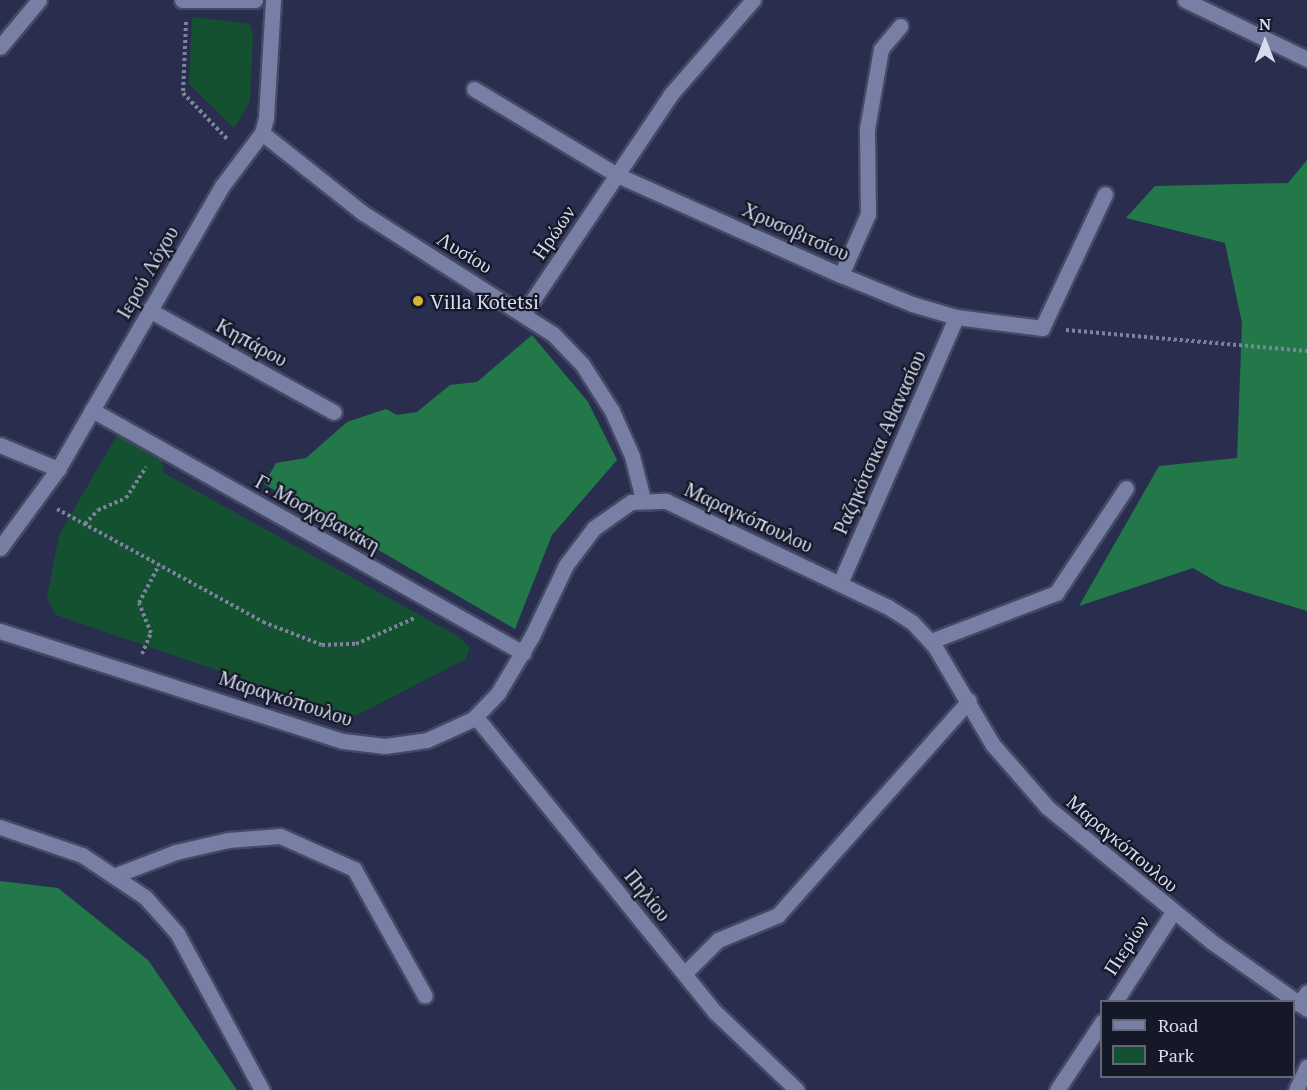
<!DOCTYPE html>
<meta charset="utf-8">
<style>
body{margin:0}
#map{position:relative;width:1307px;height:1090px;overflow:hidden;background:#292e4e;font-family:"PT Serif",serif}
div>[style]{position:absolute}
.green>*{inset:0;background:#145130}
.forest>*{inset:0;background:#237849}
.path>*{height:4px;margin-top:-2px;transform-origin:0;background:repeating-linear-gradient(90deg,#7d829d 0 3px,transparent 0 6px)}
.roads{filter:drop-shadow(2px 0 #454864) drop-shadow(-2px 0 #454864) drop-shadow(0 2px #454864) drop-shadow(0 -2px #454864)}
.lane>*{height:15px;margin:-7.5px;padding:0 7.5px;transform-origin:7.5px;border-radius:7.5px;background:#777fa5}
.street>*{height:15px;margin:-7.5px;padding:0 7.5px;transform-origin:7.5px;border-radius:7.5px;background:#777fa5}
.secondary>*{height:15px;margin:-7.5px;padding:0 7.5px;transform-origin:7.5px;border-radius:7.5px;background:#777fa5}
.dots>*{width:16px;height:16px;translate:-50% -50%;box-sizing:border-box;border:3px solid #151826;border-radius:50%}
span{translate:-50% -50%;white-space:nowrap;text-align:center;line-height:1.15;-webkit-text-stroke:4.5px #151826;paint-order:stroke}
.street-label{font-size:20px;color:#d6dbf0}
.poi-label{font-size:20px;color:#d6dbf0}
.left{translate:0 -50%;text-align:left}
.legend{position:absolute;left:1100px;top:1000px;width:195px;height:78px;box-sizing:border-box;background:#151826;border:2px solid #626677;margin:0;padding:8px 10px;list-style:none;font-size:18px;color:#d6dbf0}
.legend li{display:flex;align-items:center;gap:12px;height:30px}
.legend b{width:30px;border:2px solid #626677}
.north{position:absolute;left:1235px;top:12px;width:60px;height:60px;-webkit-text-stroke:4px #151826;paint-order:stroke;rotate:0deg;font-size:16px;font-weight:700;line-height:24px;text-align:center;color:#d6dbf0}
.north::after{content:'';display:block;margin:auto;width:21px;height:27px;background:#d6dbf0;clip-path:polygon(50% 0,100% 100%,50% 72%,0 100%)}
</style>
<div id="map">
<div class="green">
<i style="clip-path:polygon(192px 17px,250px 24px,253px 36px,250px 101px,234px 128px,189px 84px)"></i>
<i style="clip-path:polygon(117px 435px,162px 461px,164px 473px,459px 637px,469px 647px,466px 659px,357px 715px,348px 715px,56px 615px,47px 599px,59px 535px)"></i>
</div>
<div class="forest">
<i style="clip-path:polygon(1307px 160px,1307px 611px,1222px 585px,1193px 568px,1079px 606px,1159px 466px,1237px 458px,1242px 323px,1225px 243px,1126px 218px,1155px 186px,1288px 183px)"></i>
<i style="clip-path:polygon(532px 335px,588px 402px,617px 460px,552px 535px,515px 629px,264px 484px,276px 463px,306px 458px,347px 422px,386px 409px,397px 415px,417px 412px,450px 385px,477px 382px)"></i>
<i style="clip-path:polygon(0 881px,58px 888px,148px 960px,237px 1090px,0 1090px)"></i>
</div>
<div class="path">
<i style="left:186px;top:22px;width:71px;rotate:92.4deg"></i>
<i style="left:183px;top:93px;width:65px;rotate:46.2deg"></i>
<i style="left:1066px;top:330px;width:242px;rotate:5deg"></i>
<i style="left:57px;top:509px;width:235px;rotate:28.7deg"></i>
<i style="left:263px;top:622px;width:63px;rotate:21.3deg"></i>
<i style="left:322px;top:645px;width:34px;rotate:-2deg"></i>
<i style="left:356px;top:644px;width:64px;rotate:-23.8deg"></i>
<i style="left:85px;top:524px;width:19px;rotate:-47deg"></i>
<i style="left:98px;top:510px;width:30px;rotate:-23deg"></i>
<i style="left:126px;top:498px;width:37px;rotate:-57deg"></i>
<i style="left:142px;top:654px;width:23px;rotate:-67deg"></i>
<i style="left:151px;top:633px;width:32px;rotate:-112deg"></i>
<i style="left:139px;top:603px;width:43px;rotate:-62.2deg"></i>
</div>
<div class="roads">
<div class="lane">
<i style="left:0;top:827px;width:87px;rotate:18.9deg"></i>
<i style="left:82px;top:855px;width:76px;rotate:33.7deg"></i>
<i style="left:145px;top:897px;width:48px;rotate:48.4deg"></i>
<i style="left:177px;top:933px;width:179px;rotate:61.6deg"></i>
<i style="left:116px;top:875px;width:64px;rotate:-21deg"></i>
<i style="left:176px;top:852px;width:53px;rotate:-13deg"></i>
<i style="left:228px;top:840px;width:52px;rotate:-4.4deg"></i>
<i style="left:280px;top:836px;width:81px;rotate:24deg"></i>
<i style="left:354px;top:869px;width:145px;rotate:60.8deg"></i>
</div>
<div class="street">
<i style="left:182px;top:0;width:73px"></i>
<i style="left:1185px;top:0;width:136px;rotate:25.8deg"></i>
<i style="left:0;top:47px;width:61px;rotate:-50.3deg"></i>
<i style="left:474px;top:89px;width:167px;rotate:31deg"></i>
<i style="left:617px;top:175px;width:245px;rotate:24.1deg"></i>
<i style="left:841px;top:275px;width:77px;rotate:22.2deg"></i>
<i style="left:912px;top:304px;width:46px;rotate:16.5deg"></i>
<i style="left:956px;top:317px;width:87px;rotate:7.3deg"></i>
<i style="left:1042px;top:328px;width:148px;rotate:-64.8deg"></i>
<i style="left:262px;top:133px;width:16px;rotate:-75deg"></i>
<i style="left:266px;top:118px;width:118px;rotate:-86.6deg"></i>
<i style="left:841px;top:275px;width:67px;rotate:-66.1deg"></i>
<i style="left:868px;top:214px;width:85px;rotate:-90.7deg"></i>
<i style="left:867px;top:129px;width:81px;rotate:-80.1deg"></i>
<i style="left:881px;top:49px;width:30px;rotate:-50deg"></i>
<i style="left:149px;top:310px;width:211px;rotate:28.9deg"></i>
<i style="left:524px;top:313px;width:264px;rotate:-56.1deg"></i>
<i style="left:671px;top:94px;width:125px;rotate:-48.9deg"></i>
<i style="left:92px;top:410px;width:495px;rotate:29.4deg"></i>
<i style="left:0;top:445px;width:63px;rotate:22.5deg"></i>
<i style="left:840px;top:583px;width:290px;rotate:-66.4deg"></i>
<i style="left:931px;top:641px;width:134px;rotate:-21deg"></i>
<i style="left:1056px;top:593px;width:126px;rotate:-56.3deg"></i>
<i style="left:476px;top:717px;width:380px;rotate:51deg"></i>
<i style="left:715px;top:1012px;width:113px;rotate:43.6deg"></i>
<i style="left:685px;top:973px;width:47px;rotate:-45deg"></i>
<i style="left:718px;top:940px;width:65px;rotate:-22.6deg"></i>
<i style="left:778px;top:915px;width:287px;rotate:-48.3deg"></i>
<i style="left:1115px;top:1002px;width:107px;rotate:-57.2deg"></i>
<i style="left:1299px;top:1004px;width:14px;rotate:-56deg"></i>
<i style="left:1057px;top:1090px;width:82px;rotate:-56.5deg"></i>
<i style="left:1296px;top:1090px;width:26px;rotate:-65deg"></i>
</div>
<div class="secondary">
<i style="left:0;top:548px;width:98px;rotate:-53.7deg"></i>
<i style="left:58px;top:469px;width:327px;rotate:-59.9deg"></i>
<i style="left:222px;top:186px;width:66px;rotate:-53deg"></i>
<i style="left:262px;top:133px;width:129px;rotate:38.4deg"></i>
<i style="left:363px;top:213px;width:225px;rotate:32.5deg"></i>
<i style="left:553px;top:334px;width:42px;rotate:46deg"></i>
<i style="left:582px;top:364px;width:56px;rotate:57.4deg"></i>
<i style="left:612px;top:411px;width:49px;rotate:66deg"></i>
<i style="left:632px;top:456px;width:44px;rotate:75.7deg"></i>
<i style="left:0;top:631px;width:360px;rotate:17.8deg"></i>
<i style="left:343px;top:741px;width:42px;rotate:6.8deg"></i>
<i style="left:385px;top:746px;width:42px;rotate:-8.1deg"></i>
<i style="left:427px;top:740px;width:51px;rotate:-24.5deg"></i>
<i style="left:473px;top:719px;width:36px;rotate:-46deg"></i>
<i style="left:498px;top:693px;width:66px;rotate:-59.2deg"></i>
<i style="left:532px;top:636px;width:79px;rotate:-64.4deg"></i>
<i style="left:566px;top:565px;width:46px;rotate:-52.9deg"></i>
<i style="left:594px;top:528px;width:45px;rotate:-35.1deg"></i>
<i style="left:631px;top:502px;width:35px;rotate:-2deg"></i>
<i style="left:666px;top:501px;width:246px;rotate:25.5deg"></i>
<i style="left:888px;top:607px;width:28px;rotate:32deg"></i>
<i style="left:912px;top:622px;width:34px;rotate:47deg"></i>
<i style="left:935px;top:647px;width:114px;rotate:59.4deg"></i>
<i style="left:993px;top:745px;width:82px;rotate:48.9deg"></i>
<i style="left:1047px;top:807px;width:213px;rotate:39.3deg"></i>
<i style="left:1212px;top:942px;width:116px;rotate:35.2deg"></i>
</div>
</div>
<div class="dots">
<i style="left:418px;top:301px;background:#d4b635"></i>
</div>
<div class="street-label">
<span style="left:796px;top:231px;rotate:24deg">Χρυσοβιτσίου</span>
<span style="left:553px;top:232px;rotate:-56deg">Ηρώων</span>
<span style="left:465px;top:252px;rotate:31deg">Λυσίου</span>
<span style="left:147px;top:272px;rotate:-60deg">Ιερού Λόχου</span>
<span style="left:252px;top:342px;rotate:29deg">Κηπάρου</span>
<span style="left:879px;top:442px;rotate:-66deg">Ραζηκότσικα Αθανασίου</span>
<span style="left:318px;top:513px;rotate:29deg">Γ. Μοσχοβανάκη</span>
<span style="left:749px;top:517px;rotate:25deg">Μαραγκόπουλου</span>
<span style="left:286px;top:698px;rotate:18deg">Μαραγκόπουλου</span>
<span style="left:1123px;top:843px;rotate:40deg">Μαραγκόπουλου</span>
<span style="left:648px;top:895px;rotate:51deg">Πηλίου</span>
<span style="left:1126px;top:945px;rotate:-57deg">Πιερίων</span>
</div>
<div class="poi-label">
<span class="left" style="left:430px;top:301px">Villa Kotetsi</span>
</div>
<ul class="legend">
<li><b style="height:8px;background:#777fa5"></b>Road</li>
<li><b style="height:16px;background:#145130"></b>Park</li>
</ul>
<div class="north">N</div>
</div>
